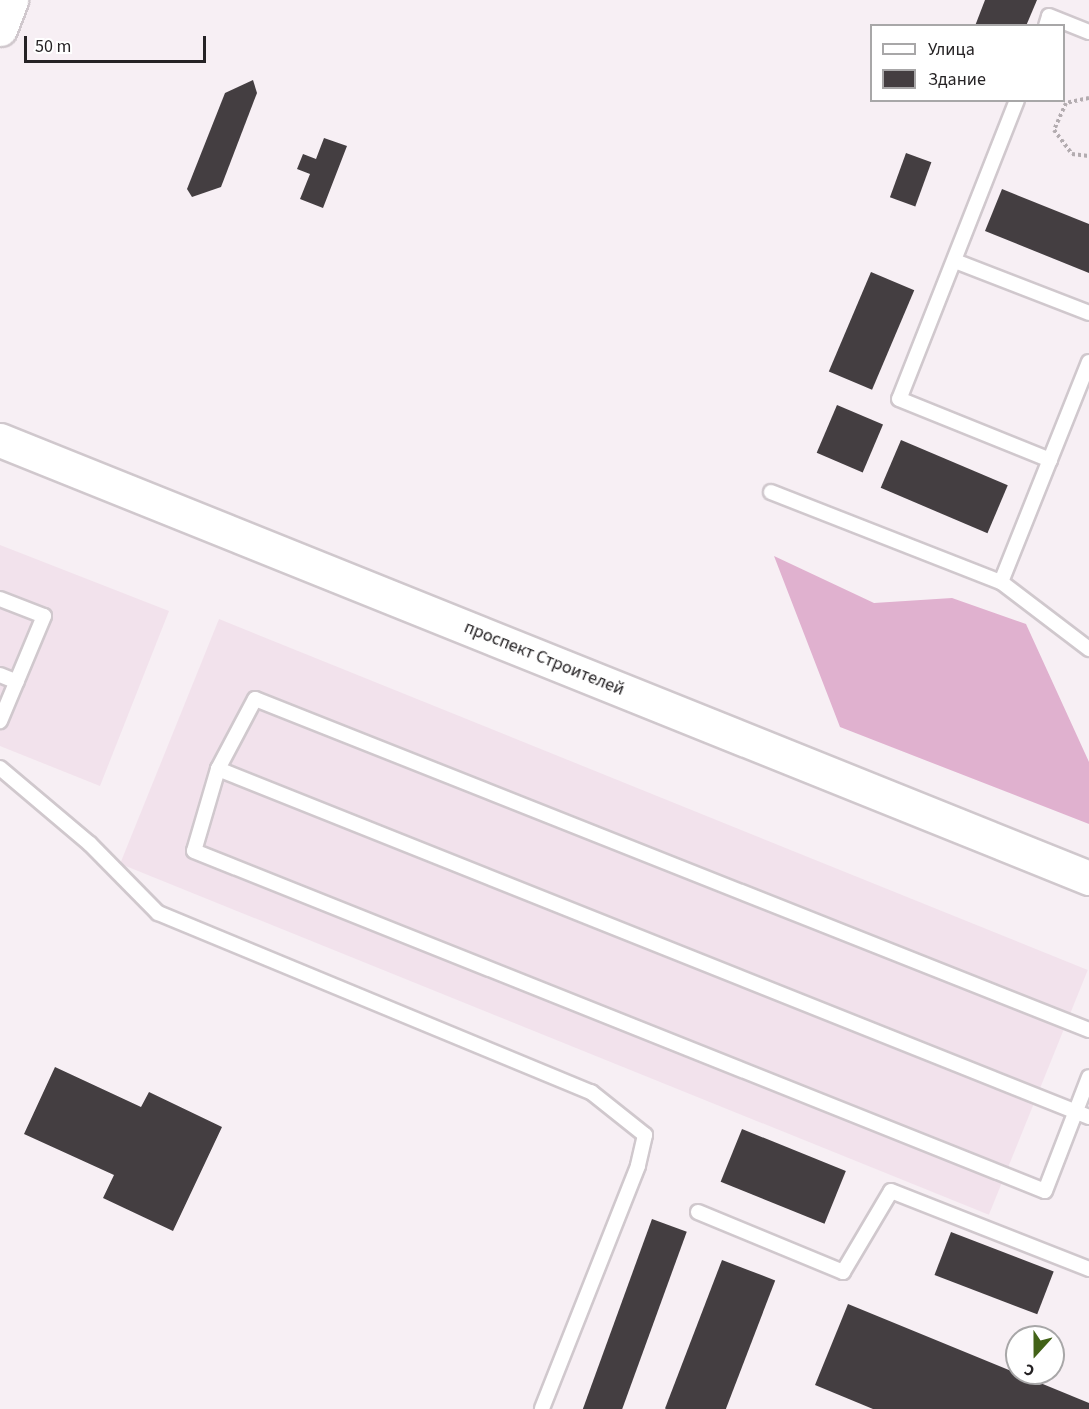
<!DOCTYPE html>
<meta charset="utf-8">
<style>
body{margin:0}
#map{position:relative;width:1089px;height:1409px;overflow:hidden;background:#f7eff4;font-family:"Source Sans 3",sans-serif}
div>[style]{position:absolute}
.built>*{inset:0;background:#f2e2ec;transform-origin:0 0}
.forest>*{inset:0;background:#e0b1cf}
.building>*{inset:0;background:#443e41;transform-origin:0 0}
.path>*{height:4px;margin-top:-2px;transform-origin:0;background:repeating-linear-gradient(90deg,#b3acb0 0 3px,transparent 0 6px)}
.roads{filter:drop-shadow(2px 0 #d0c8cd) drop-shadow(-2px 0 #d0c8cd) drop-shadow(0 2px #d0c8cd) drop-shadow(0 -2px #d0c8cd)}
.service>*{height:14px;margin:-7px;padding:0 7px;transform-origin:7px;border-radius:7px;background:#fff}
.tertiary>*{height:33px;margin:-16.5px;padding:0 16.5px;transform-origin:16.5px;border-radius:16.5px;background:#fff}
span{translate:-50% -50%;white-space:nowrap;text-align:center;line-height:1.15;-webkit-text-stroke:6px #fff;paint-order:stroke}
.street-label{font-size:18px;color:#262325}
.legend{position:absolute;left:870px;top:24px;width:195px;height:78px;box-sizing:border-box;background:#fff;border:2px solid #a8a7a8;margin:0;padding:8px 10px;list-style:none;font-size:18px;color:#262325}
.legend li{display:flex;align-items:center;gap:12px;height:30px}
.legend b{width:30px;border:2px solid #a8a7a8}
.north{position:absolute;left:1005px;top:1325px;width:60px;height:60px;box-sizing:border-box;background:#fff;border:2px solid #a8a7a8;border-radius:50%;rotate:201deg;font-size:16px;font-weight:700;line-height:24px;text-align:center;color:#262325}
.north::after{content:'';display:block;margin:auto;width:21px;height:27px;background:#426217;clip-path:polygon(50% 0,100% 100%,50% 72%,0 100%)}
.scale{position:absolute;left:24px;top:36px;width:182px;height:27px;box-sizing:border-box;border:3px solid #262325;border-top:0;padding-left:8px;font-size:18px;line-height:21px;white-space:nowrap;color:#262325;-webkit-text-stroke:4px #fff;paint-order:stroke}
</style>
<div id="map">
<div class="built">
<i style="clip-path:polygon(0 545px,169px 611px,100px 786px,0 746px)"></i>
<i style="left:219px;top:619px;width:937px;height:264px;rotate:22deg"></i>
</div>
<div class="forest">
<i style="clip-path:polygon(774px 556px,874px 603px,952px 598px,1026px 624px,1089px 762px,1089px 824px,840px 727px)"></i>
</div>
<div class="building">
<i style="clip-path:polygon(985px 0,1037px 0,1026px 26px,975px 26px)"></i>
<i style="clip-path:polygon(253px 80px,257px 93px,221px 187px,192px 197px,187px 189px,225px 93px)"></i>
<i style="clip-path:polygon(324px 138px,347px 146px,323px 208px,300px 199px,310px 174px,297px 169px,303px 154px,316px 159px)"></i>
<i style="left:906px;top:153px;width:27px;height:47px;rotate:20deg"></i>
<i style="clip-path:polygon(1002px 189px,1089px 224px,1089px 273px,985px 231px)"></i>
<i style="left:871px;top:272px;width:47px;height:108px;rotate:23deg"></i>
<i style="left:837px;top:405px;width:50px;height:52px;rotate:23deg"></i>
<i style="left:901px;top:440px;width:116px;height:52px;rotate:23deg"></i>
<i style="clip-path:polygon(55px 1067px,141px 1107px,149px 1092px,222px 1127px,173px 1231px,103px 1198px,114px 1175px,24px 1134px)"></i>
<i style="left:742px;top:1129px;width:112px;height:57px;rotate:22deg"></i>
<i style="left:652px;top:1219px;width:37px;height:204px;rotate:20deg"></i>
<i style="left:951px;top:1232px;width:110px;height:46px;rotate:21deg"></i>
<i style="left:722px;top:1260px;width:57px;height:159px;rotate:21deg"></i>
<i style="clip-path:polygon(848px 1304px,1089px 1403px,1089px 1409px,873px 1409px,815px 1385px)"></i>
</div>
<div class="path">
<i style="left:1089px;top:98px;width:24px;rotate:168deg"></i>
<i style="left:1066px;top:103px;width:30px;rotate:114deg"></i>
<i style="left:1054px;top:130px;width:30px;rotate:53deg"></i>
<i style="left:1072px;top:154px;width:17px;rotate:7deg"></i>
</div>
<div class="roads">
<div class="service">
<i style="left:1046px;top:26px;width:10px;rotate:-73deg"></i>
<i style="left:1049px;top:16px;width:43px;rotate:21.8deg"></i>
<i style="left:1017px;top:100px;width:321px;rotate:111.5deg"></i>
<i style="left:899px;top:399px;width:163px;rotate:22deg"></i>
<i style="left:955px;top:261px;width:144px;rotate:21.2deg"></i>
<i style="left:771px;top:492px;width:247px;rotate:21.4deg"></i>
<i style="left:1001px;top:582px;width:111px;rotate:37.3deg"></i>
<i style="left:1001px;top:582px;width:237px;rotate:-68.2deg"></i>
<i style="left:0;top:599px;width:47px;rotate:21.1deg"></i>
<i style="left:44px;top:616px;width:114px;rotate:112.7deg"></i>
<i style="left:0;top:675px;width:18px;rotate:22deg"></i>
<i style="left:0;top:768px;width:118px;rotate:40.2deg"></i>
<i style="left:90px;top:844px;width:97px;rotate:45.4deg"></i>
<i style="left:158px;top:913px;width:469px;rotate:22.5deg"></i>
<i style="left:591px;top:1092px;width:69px;rotate:38.5deg"></i>
<i style="left:645px;top:1135px;width:32px;rotate:103deg"></i>
<i style="left:638px;top:1166px;width:261px;rotate:111.6deg"></i>
<i style="left:218px;top:769px;width:938px;rotate:21.78deg"></i>
<i style="left:1089px;top:1030px;width:897px;rotate:-158.35deg"></i>
<i style="left:255px;top:699px;width:79px;rotate:117.9deg"></i>
<i style="left:218px;top:769px;width:85px;rotate:106.3deg"></i>
<i style="left:194px;top:851px;width:916px;rotate:21.78deg"></i>
<i style="left:1045px;top:1191px;width:122px;rotate:-68.9deg"></i>
<i style="left:698px;top:1212px;width:157px;rotate:22.5deg"></i>
<i style="left:843px;top:1272px;width:94px;rotate:-59.3deg"></i>
<i style="left:891px;top:1191px;width:213px;rotate:21.5deg"></i>
</div>
<div class="tertiary">
<i style="left:0;top:29px;width:31px;rotate:-69deg"></i>
<i style="left:0;top:440px;width:1174px;rotate:21.91deg"></i>
</div>
</div>
<div class="street-label">
<span style="left:544px;top:659px;rotate:22deg">проспект Строителей</span>
</div>
<ul class="legend">
<li><b style="height:8px;background:#fff"></b>Улица</li>
<li><b style="height:16px;background:#443e41"></b>Здание</li>
</ul>
<div class="north">С</div>
<div class="scale">50 m</div>
</div>
